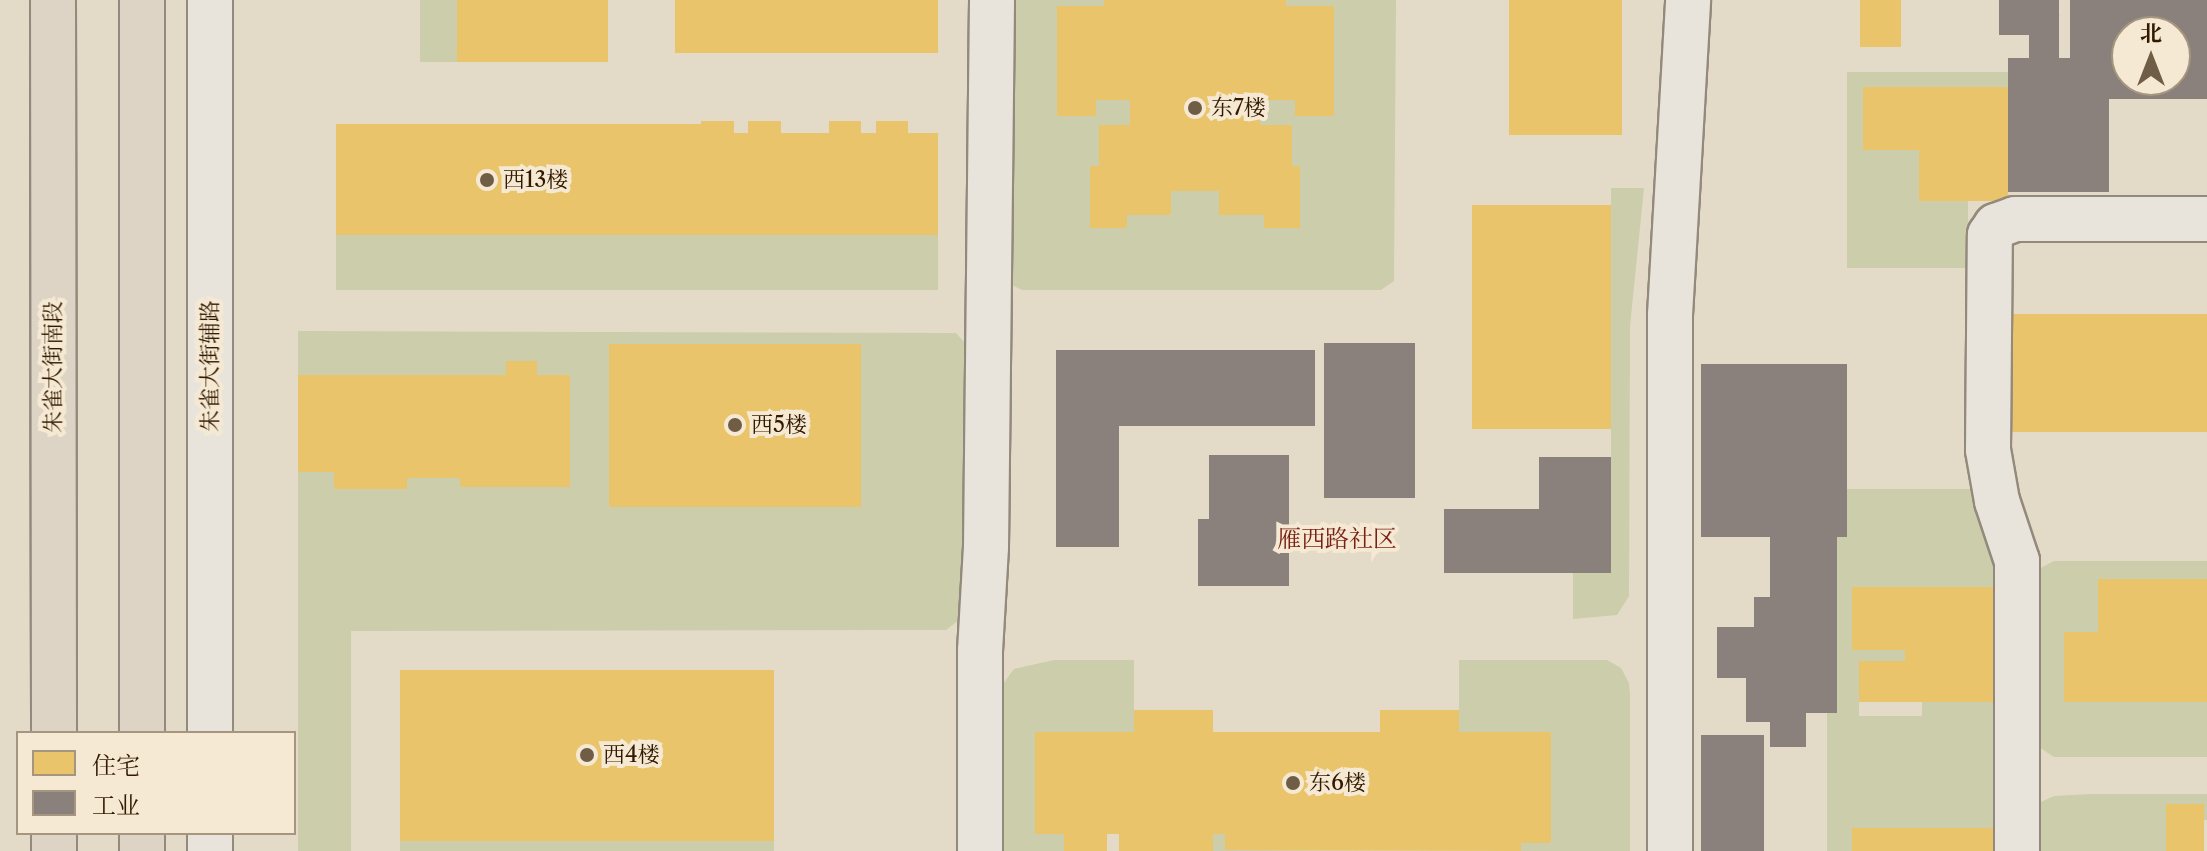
<!DOCTYPE html>
<meta charset="utf-8">
<style>
body{margin:0}
#map{position:relative;width:2207px;height:851px;overflow:hidden;background:#e4dac8;font-family:"Libre Caslon Text","Noto Serif SC",serif}
div>[style]{position:absolute}
.green>*{inset:0;background:#cbcdab;transform-origin:0 0}
.homes>*{inset:0;background:#e9c46a;transform-origin:0 0}
.industry>*{inset:0;background:#8a817c;transform-origin:0 0}
.roads{filter:drop-shadow(2px 0 #938a7d) drop-shadow(-2px 0 #938a7d) drop-shadow(0 2px #938a7d) drop-shadow(0 -2px #938a7d)}
.minor>*{height:44px;margin:-22px;padding:0 22px;transform-origin:22px;border-radius:22px;background:#e9e4db}
.major>*{height:44px;margin:-22px;padding:0 22px;transform-origin:22px;border-radius:22px;background:#ddd4c5}
.dots>*{width:22px;height:22px;translate:-50% -50%;box-sizing:border-box;border:4px solid #f5e9d3;border-radius:50%}
span{translate:-50% -50%;white-space:nowrap;text-align:center;line-height:1.15;-webkit-text-stroke:8px #f5e9d3;paint-order:stroke}
.poi-label{font-size:22px;color:#321900}
.left{translate:0 -50%;text-align:left}
.street-label{font-size:22px;color:#321900}
.neighbourhood-label{font-size:24px;color:#7a1f14}
.legend{position:absolute;left:16px;top:731px;width:280px;height:104px;box-sizing:border-box;background:#f5e9d3;border:2px solid #a7967f;margin:0;padding:10px 14px;list-style:none;font-size:24px;color:#321900}
.legend li{display:flex;align-items:center;gap:16px;height:40px}
.legend b{width:40px;border:2px solid #a7967f}
.north{position:absolute;left:2111px;top:16px;width:80px;height:80px;box-sizing:border-box;background:#f5e9d3;border:2px solid #a7967f;border-radius:50%;rotate:0deg;font-size:22px;font-weight:700;line-height:32px;text-align:center;color:#321900}
.north::after{content:'';display:block;margin:auto;width:28px;height:36px;background:#705d46;clip-path:polygon(50% 0,100% 100%,50% 72%,0 100%)}
</style>
<div id="map">
<div class="green">
<i style="left:420px;top:0;width:37px;height:62px"></i>
<i style="clip-path:polygon(1012px 0,1104px 0,1104px 6px,1057px 7px,1057px 116px,1096px 116px,1096px 100px,1130px 100px,1130px 125px,1099px 126px,1099px 166px,1090px 167px,1090px 228px,1127px 228px,1127px 215px,1171px 215px,1171px 191px,1219px 191px,1219px 215px,1264px 215px,1264px 228px,1299px 228px,1292px 166px,1292px 126px,1260px 125px,1260px 100px,1295px 100px,1295px 116px,1334px 116px,1334px 7px,1286px 6px,1286px 0,1396px 0,1394px 281px,1381px 290px,1022px 290px,1012px 285px,1009px 279px)"></i>
<i style="clip-path:polygon(1847px 72px,2008px 72px,2008px 87px,1863px 87px,1863px 150px,1919px 150px,1919px 201px,1968px 201px,1968px 268px,1847px 268px)"></i>
<i style="clip-path:polygon(1611px 188px,1644px 188px,1630px 326px,1629px 596px,1617px 615px,1573px 619px,1573px 573px,1611px 572px)"></i>
<i style="left:336px;top:235px;width:602px;height:55px"></i>
<i style="clip-path:polygon(evenodd,298px 331px,956px 333px,964px 342px,966px 362px,966px 549px,959px 620px,946px 630px,351px 631px,351px 851px,298px 851px,298px 472px,334px 472px,334px 489px,407px 489px,407px 478px,460px 478px,461px 487px,570px 487px,570px 375px,537px 375px,537px 361px,506px 361px,506px 375px,298px 375px,298px 331px,609px 344px,861px 344px,861px 507px,609px 507px,609px 344px)"></i>
<i style="clip-path:polygon(1847px 489px,1974px 489px,2003px 587px,1852px 587px,1852px 650px,1905px 650px,1905px 661px,1859px 662px,1859px 716px,1922px 716px,1922px 702px,2003px 702px,2003px 828px,1852px 828px,1852px 851px,1827px 851px,1827px 713px,1837px 712px,1837px 537px,1847px 536px)"></i>
<i style="clip-path:polygon(2054px 561px,2207px 561px,2207px 579px,2098px 579px,2098px 632px,2064px 632px,2064px 701px,2207px 702px,2207px 757px,2054px 757px,2036px 745px,2033px 579px,2039px 569px)"></i>
<i style="clip-path:polygon(1054px 660px,1134px 660px,1134px 732px,1035px 732px,1035px 833px,1064px 834px,1064px 851px,1000px 851px,1000px 688px,1014px 669px)"></i>
<i style="clip-path:polygon(1459px 660px,1607px 660px,1621px 668px,1629px 683px,1630px 695px,1630px 851px,1521px 851px,1521px 843px,1551px 843px,1551px 732px,1459px 732px)"></i>
<i style="clip-path:polygon(2092px 794px,2207px 794px,2207px 820px,2204px 820px,2204px 804px,2166px 804px,2166px 851px,2032px 851px,2039px 803px,2054px 796px)"></i>
<i style="clip-path:polygon(1213px 834px,1225px 834px,1225px 850px,1370px 851px,1213px 851px)"></i>
<i style="left:400px;top:841px;width:374px;height:10px"></i>
</div>
<div class="homes">
<i style="left:457px;top:0;width:151px;height:62px"></i>
<i style="left:675px;top:0;width:263px;height:53px"></i>
<i style="clip-path:polygon(1104px 0,1286px 0,1286px 6px,1334px 6px,1334px 116px,1295px 116px,1295px 100px,1260px 100px,1260px 125px,1292px 125px,1292px 166px,1300px 166px,1300px 228px,1264px 228px,1264px 215px,1219px 215px,1219px 191px,1171px 191px,1171px 215px,1127px 215px,1127px 228px,1090px 228px,1090px 166px,1099px 166px,1099px 125px,1130px 125px,1130px 100px,1096px 100px,1096px 116px,1057px 116px,1057px 6px,1104px 6px)"></i>
<i style="left:1509px;top:0;width:113px;height:135px"></i>
<i style="left:1860px;top:0;width:41px;height:47px"></i>
<i style="clip-path:polygon(1863px 87px,2008px 87px,2008px 201px,1919px 201px,1919px 150px,1863px 150px)"></i>
<i style="clip-path:polygon(701px 121px,734px 121px,734px 133px,748px 133px,748px 121px,781px 121px,781px 133px,829px 133px,829px 121px,861px 121px,861px 133px,876px 133px,876px 121px,908px 121px,908px 133px,938px 133px,938px 235px,336px 235px,336px 124px,701px 124px)"></i>
<i style="left:1472px;top:205px;width:139px;height:224px"></i>
<i style="left:2007px;top:314px;width:200px;height:118px"></i>
<i style="left:609px;top:344px;width:252px;height:163px"></i>
<i style="clip-path:polygon(506px 361px,537px 361px,537px 375px,570px 375px,570px 487px,460px 487px,460px 478px,407px 478px,407px 489px,334px 489px,334px 472px,298px 472px,298px 375px,506px 375px)"></i>
<i style="clip-path:polygon(2098px 579px,2207px 579px,2207px 702px,2064px 702px,2064px 632px,2098px 632px)"></i>
<i style="clip-path:polygon(1852px 587px,2003px 587px,2003px 702px,1859px 702px,1859px 661px,1905px 661px,1905px 650px,1852px 650px)"></i>
<i style="left:400px;top:670px;width:374px;height:171px"></i>
<i style="clip-path:polygon(1134px 710px,1213px 710px,1213px 732px,1380px 732px,1380px 710px,1459px 710px,1459px 732px,1551px 732px,1551px 843px,1521px 843px,1521px 851px,1225px 850px,1225px 834px,1213px 834px,1213px 851px,1119px 851px,1119px 834px,1107px 834px,1107px 851px,1064px 851px,1064px 834px,1035px 834px,1035px 732px,1134px 732px)"></i>
<i style="left:2166px;top:804px;width:38px;height:47px"></i>
<i style="left:1852px;top:828px;width:151px;height:23px"></i>
</div>
<div class="industry">
<i style="clip-path:polygon(evenodd,1999px 0,2059px 0,2059px 58px,2070px 58px,2070px 0,2207px 0,2207px 99px,2109px 99px,2109px 192px,2008px 192px,2008px 58px,2029px 58px,2029px 35px,1999px 35px,1999px 0,2127px 32px,2175px 32px,2175px 80px,2127px 80px,2127px 32px)"></i>
<i style="left:1324px;top:343px;width:91px;height:155px"></i>
<i style="clip-path:polygon(1056px 350px,1315px 350px,1315px 426px,1119px 426px,1119px 547px,1056px 547px)"></i>
<i style="clip-path:polygon(1701px 364px,1847px 364px,1847px 537px,1837px 537px,1837px 713px,1806px 713px,1806px 747px,1770px 747px,1770px 722px,1746px 722px,1746px 678px,1717px 678px,1717px 627px,1754px 627px,1754px 597px,1770px 597px,1770px 537px,1701px 537px)"></i>
<i style="clip-path:polygon(1209px 455px,1289px 455px,1289px 586px,1198px 586px,1198px 519px,1209px 519px)"></i>
<i style="clip-path:polygon(1539px 457px,1611px 457px,1611px 573px,1444px 573px,1444px 509px,1539px 509px)"></i>
<i style="left:1701px;top:735px;width:63px;height:116px"></i>
</div>
<div class="roads">
<div class="minor">
<i style="left:210px;top:0;width:733px;rotate:90deg"></i>
<i style="left:210px;top:833px;width:18px;rotate:90deg"></i>
<i style="left:980px;top:851px;width:200px;rotate:-90deg"></i>
<i style="left:980px;top:651px;width:104px;rotate:-86.7deg"></i>
<i style="left:986px;top:547px;width:547px;rotate:-89.37deg"></i>
<i style="left:1670px;top:851px;width:536px;rotate:-90deg"></i>
<i style="left:1670px;top:315px;width:316px;rotate:-86.7deg"></i>
<i style="left:2017px;top:851px;width:290px;rotate:-90deg"></i>
<i style="left:2017px;top:561px;width:63px;rotate:-108.4deg"></i>
<i style="left:1997px;top:501px;width:52px;rotate:-100deg"></i>
<i style="left:1988px;top:450px;width:215px;rotate:-89.5deg"></i>
<i style="left:1990px;top:235px;width:11px;rotate:-56deg"></i>
<i style="left:1996px;top:226px;width:20px;rotate:-20deg"></i>
<i style="left:2015px;top:219px;width:192px"></i>
</div>
<div class="major">
<i style="left:53px;top:0;width:733px;rotate:89.92deg"></i>
<i style="left:142px;top:0;width:733px;rotate:90deg"></i>
<i style="left:54px;top:833px;width:18px;rotate:90deg"></i>
<i style="left:142px;top:833px;width:18px;rotate:90deg"></i>
</div>
</div>
<div class="dots">
<i style="left:1195px;top:108px;background:#705d46"></i>
<i style="left:487px;top:180px;background:#705d46"></i>
<i style="left:735px;top:425px;background:#705d46"></i>
<i style="left:587px;top:755px;background:#705d46"></i>
<i style="left:1293px;top:783px;background:#705d46"></i>
</div>
<div class="poi-label">
<span class="left" style="left:1211px;top:108px">东7楼</span>
<span class="left" style="left:503px;top:180px">西13楼</span>
<span class="left" style="left:751px;top:425px">西5楼</span>
<span class="left" style="left:603px;top:755px">西4楼</span>
<span class="left" style="left:1309px;top:783px">东6楼</span>
</div>
<div class="street-label">
<span style="left:210px;top:366px;rotate:-90deg">朱雀大街辅路</span>
<span style="left:53px;top:367px;rotate:-90deg">朱雀大街南段</span>
</div>
<div class="neighbourhood-label">
<span style="left:1337px;top:539px">雁西路社区</span>
</div>
<ul class="legend">
<li><b style="height:22px;background:#e9c46a"></b>住宅</li>
<li><b style="height:22px;background:#8a817c"></b>工业</li>
</ul>
<div class="north">北</div>
</div>
